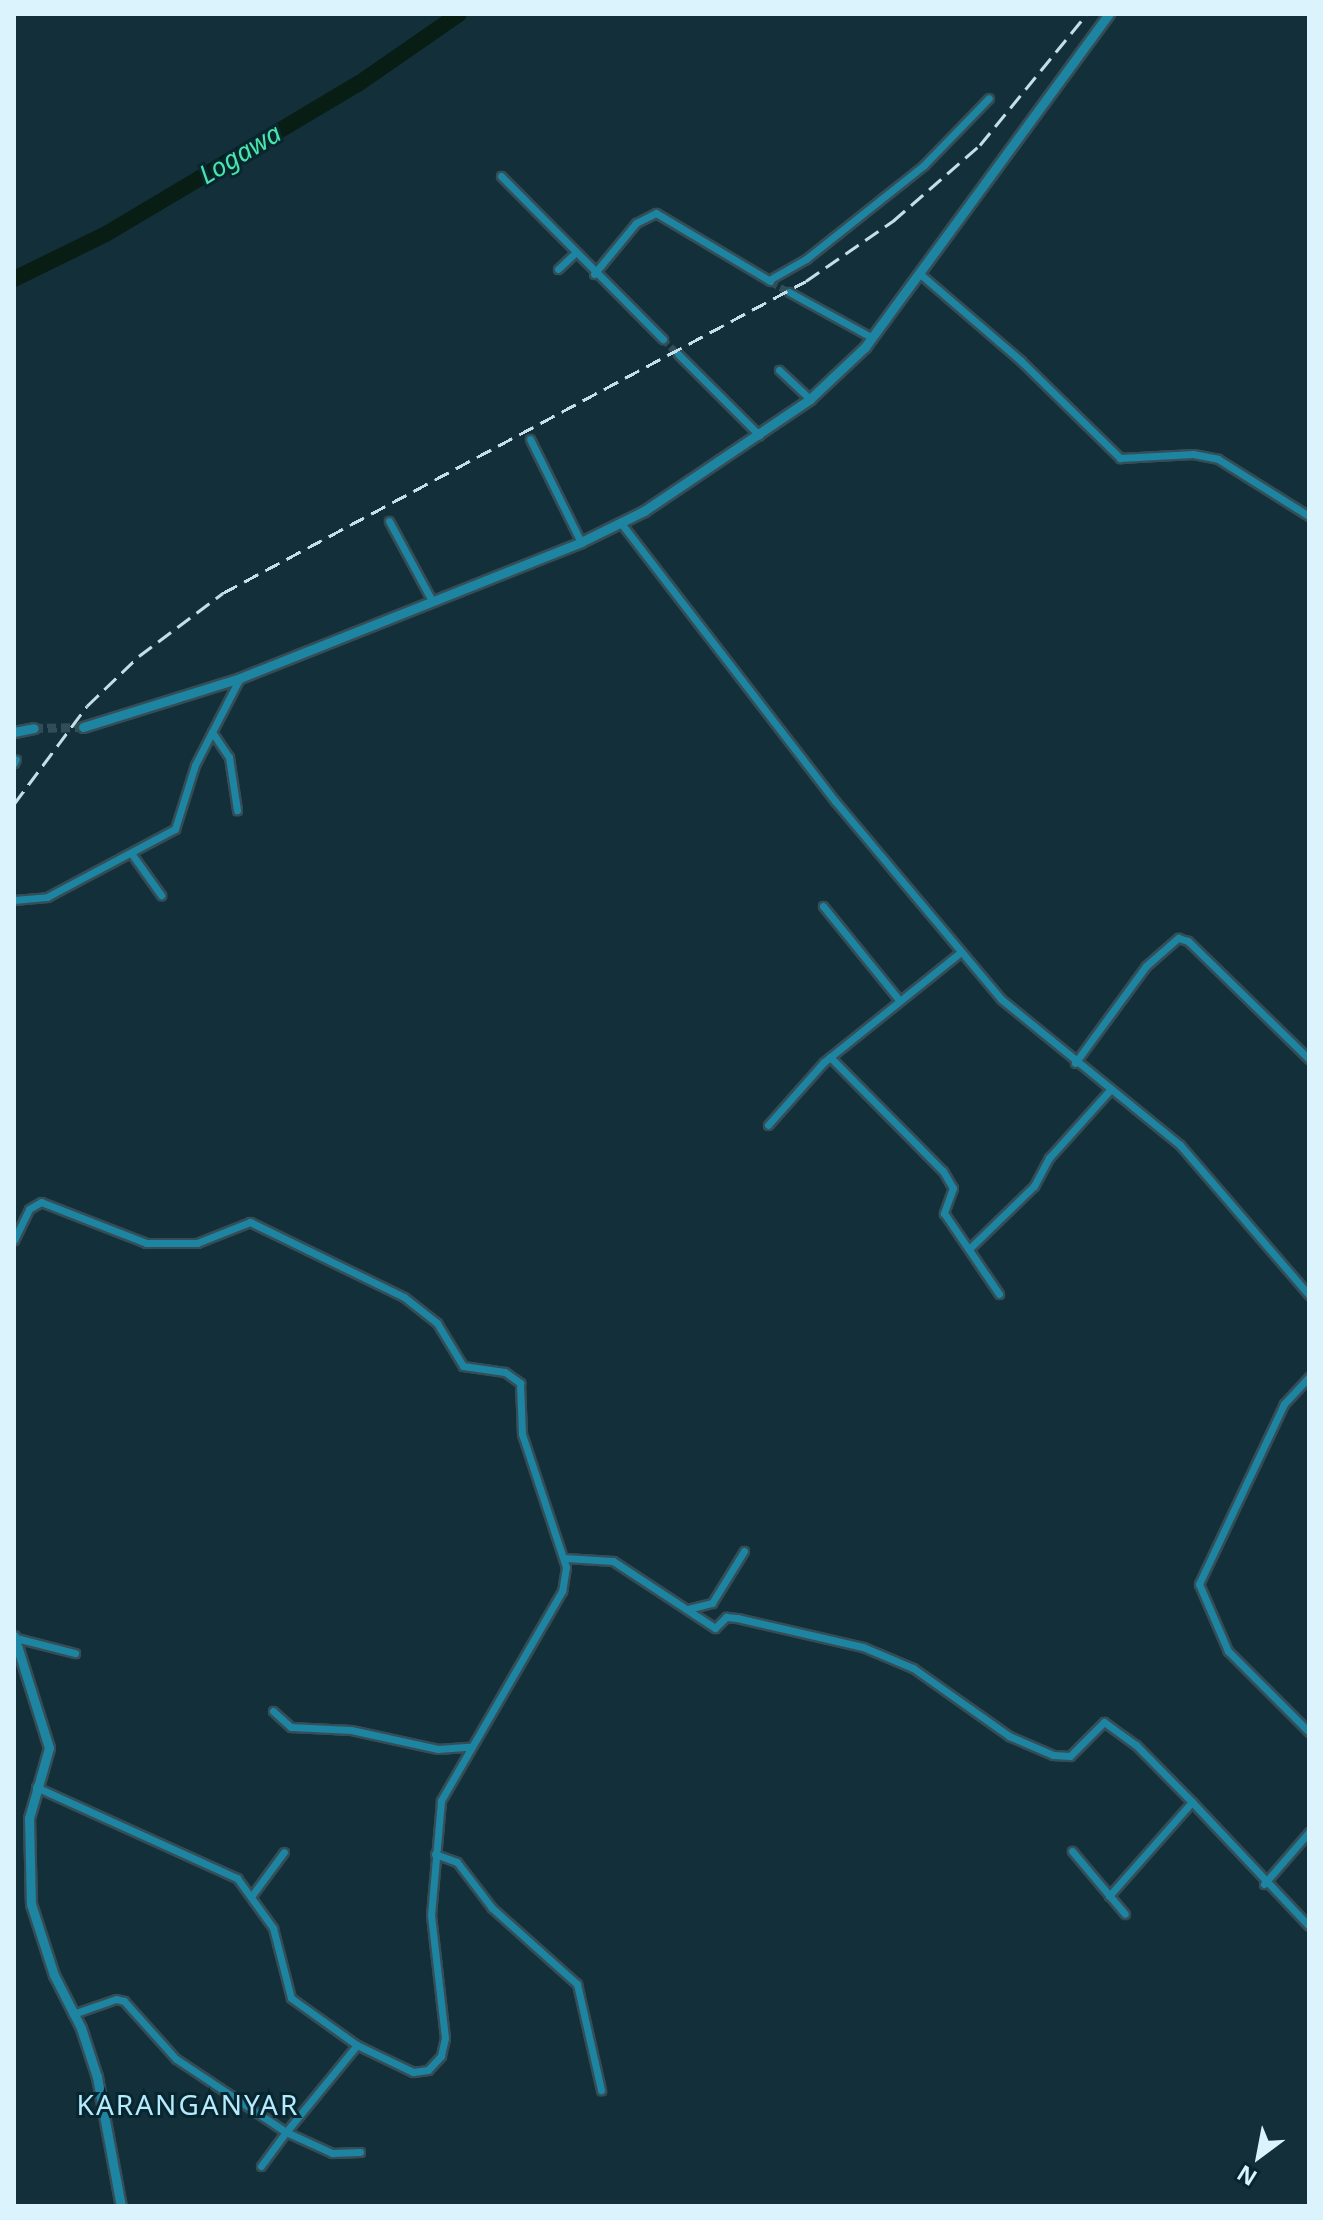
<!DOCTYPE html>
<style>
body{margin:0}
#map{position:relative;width:1323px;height:2220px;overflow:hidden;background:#13303a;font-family:"Noto Sans",sans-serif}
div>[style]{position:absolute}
.river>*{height:16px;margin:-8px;padding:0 8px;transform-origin:8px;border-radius:8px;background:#081d14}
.minor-tunnel>*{height:7px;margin-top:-3.5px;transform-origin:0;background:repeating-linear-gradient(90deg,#314d57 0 7px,transparent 0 10.5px)}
.tertiary-tunnel>*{height:9px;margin-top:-4.5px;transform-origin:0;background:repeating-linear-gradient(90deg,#314d57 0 9px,transparent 0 13.5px)}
.roads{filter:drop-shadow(2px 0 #344d56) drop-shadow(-2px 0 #344d56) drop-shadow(0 2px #344d56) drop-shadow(0 -2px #344d56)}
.minor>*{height:7px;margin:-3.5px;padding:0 3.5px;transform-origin:3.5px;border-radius:3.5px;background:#1d84a1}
.tertiary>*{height:9px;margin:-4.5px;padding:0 4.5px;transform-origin:4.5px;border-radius:4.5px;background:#1d84a1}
.rail>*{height:3px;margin-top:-1.5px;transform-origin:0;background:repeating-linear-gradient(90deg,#c5dfe9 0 16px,transparent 0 24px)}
span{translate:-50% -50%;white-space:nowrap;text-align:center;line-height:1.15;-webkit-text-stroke:6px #082630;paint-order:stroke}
.water-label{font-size:26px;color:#48e6a9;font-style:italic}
.quarter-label{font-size:28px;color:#b6eafd;letter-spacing:2px}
.frame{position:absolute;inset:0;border:16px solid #daf3fd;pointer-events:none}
.north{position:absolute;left:1219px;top:2116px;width:80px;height:80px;-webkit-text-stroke:6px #082630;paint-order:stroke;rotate:212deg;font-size:22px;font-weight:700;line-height:32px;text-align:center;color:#daf3fd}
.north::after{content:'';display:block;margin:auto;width:28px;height:36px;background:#daf3fd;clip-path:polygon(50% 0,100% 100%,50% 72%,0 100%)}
</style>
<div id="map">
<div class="river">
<i style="left:14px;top:279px;width:102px;rotate:-26.1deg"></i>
<i style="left:106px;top:234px;width:293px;rotate:-30.8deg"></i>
<i style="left:358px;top:84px;width:123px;rotate:-34.7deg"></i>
</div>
<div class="minor-tunnel">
<i style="left:771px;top:282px;width:21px;rotate:29deg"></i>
<i style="left:663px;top:339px;width:21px;rotate:45deg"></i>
</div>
<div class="tertiary-tunnel">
<i style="left:34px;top:728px;width:49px;rotate:-1.2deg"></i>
</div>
<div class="roads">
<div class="minor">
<i style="left:501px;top:176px;width:230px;rotate:45.2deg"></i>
<i style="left:558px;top:269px;width:23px;rotate:-43deg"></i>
<i style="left:594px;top:274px;width:66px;rotate:-50.5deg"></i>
<i style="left:636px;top:223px;width:22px;rotate:-27deg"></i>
<i style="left:656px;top:213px;width:133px;rotate:30.8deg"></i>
<i style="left:920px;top:274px;width:133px;rotate:40.7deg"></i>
<i style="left:1021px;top:361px;width:139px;rotate:44.4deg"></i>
<i style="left:1120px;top:458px;width:73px;rotate:-3.1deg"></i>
<i style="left:1193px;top:454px;width:25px;rotate:11deg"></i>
<i style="left:1218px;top:459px;width:107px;rotate:32.1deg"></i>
<i style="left:769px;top:280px;width:43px;rotate:-29.6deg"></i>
<i style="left:806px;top:259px;width:151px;rotate:-38.5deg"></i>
<i style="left:924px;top:165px;width:93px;rotate:-45.9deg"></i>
<i style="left:789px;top:292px;width:94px;rotate:28.8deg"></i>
<i style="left:678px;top:354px;width:115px;rotate:45deg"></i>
<i style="left:779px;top:370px;width:42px;rotate:43.1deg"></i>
<i style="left:530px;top:439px;width:115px;rotate:63.7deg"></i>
<i style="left:389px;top:521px;width:91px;rotate:61.7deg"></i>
<i style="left:620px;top:522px;width:352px;rotate:52.4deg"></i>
<i style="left:835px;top:801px;width:258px;rotate:50deg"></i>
<i style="left:1001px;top:999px;width:231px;rotate:39.2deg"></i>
<i style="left:1180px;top:1145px;width:198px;rotate:49.3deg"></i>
<i style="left:212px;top:732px;width:30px;rotate:56deg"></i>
<i style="left:229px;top:757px;width:54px;rotate:81.4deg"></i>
<i style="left:14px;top:763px;width:4px;rotate:-63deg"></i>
<i style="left:131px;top:853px;width:52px;rotate:54.5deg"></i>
<i style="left:14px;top:900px;width:33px;rotate:-5deg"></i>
<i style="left:47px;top:897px;width:145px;rotate:-28deg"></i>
<i style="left:175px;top:829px;width:67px;rotate:-72.6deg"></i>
<i style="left:195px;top:765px;width:98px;rotate:-62.7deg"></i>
<i style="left:823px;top:906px;width:122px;rotate:51deg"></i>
<i style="left:830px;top:1057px;width:161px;rotate:45.3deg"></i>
<i style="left:943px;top:1171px;width:20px;rotate:60deg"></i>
<i style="left:953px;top:1188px;width:27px;rotate:110deg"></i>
<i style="left:944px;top:1213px;width:98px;rotate:55.8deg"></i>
<i style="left:1075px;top:1063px;width:120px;rotate:-53.8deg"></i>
<i style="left:1146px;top:966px;width:43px;rotate:-41.2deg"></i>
<i style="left:1178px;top:938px;width:10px;rotate:17deg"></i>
<i style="left:1188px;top:941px;width:169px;rotate:44.3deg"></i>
<i style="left:768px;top:1125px;width:84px;rotate:-48.4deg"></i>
<i style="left:824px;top:1062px;width:176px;rotate:-38.8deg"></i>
<i style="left:14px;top:1240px;width:34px;rotate:-64deg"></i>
<i style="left:29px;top:1209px;width:14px;rotate:-30deg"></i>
<i style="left:41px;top:1202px;width:113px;rotate:21.3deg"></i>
<i style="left:146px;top:1243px;width:51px"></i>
<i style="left:197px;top:1243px;width:57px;rotate:-21.6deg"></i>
<i style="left:250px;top:1222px;width:171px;rotate:26deg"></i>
<i style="left:404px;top:1297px;width:42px;rotate:38.2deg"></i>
<i style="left:437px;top:1323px;width:50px;rotate:58.8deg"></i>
<i style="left:463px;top:1366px;width:42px;rotate:8.1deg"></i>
<i style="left:505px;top:1372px;width:19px;rotate:36deg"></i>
<i style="left:520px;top:1383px;width:51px;rotate:87.8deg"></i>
<i style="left:522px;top:1434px;width:140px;rotate:71.7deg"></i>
<i style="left:566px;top:1567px;width:24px;rotate:99deg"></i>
<i style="left:562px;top:1591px;width:242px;rotate:120deg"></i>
<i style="left:441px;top:1801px;width:114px;rotate:95deg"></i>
<i style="left:431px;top:1915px;width:124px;rotate:83.5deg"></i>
<i style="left:445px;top:2038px;width:18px;rotate:103deg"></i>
<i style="left:441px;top:2056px;width:19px;rotate:133deg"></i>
<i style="left:428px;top:2070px;width:15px;rotate:172deg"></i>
<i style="left:413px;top:2072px;width:62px;rotate:-154.3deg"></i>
<i style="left:357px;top:2045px;width:112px;rotate:129.2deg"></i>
<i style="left:286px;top:2132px;width:132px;rotate:-146.4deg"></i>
<i style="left:176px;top:2059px;width:78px;rotate:-131.9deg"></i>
<i style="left:124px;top:2001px;width:8px;rotate:-166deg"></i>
<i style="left:116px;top:1999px;width:46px;rotate:160.8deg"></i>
<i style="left:971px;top:1247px;width:88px;rotate:-44.1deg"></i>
<i style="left:1034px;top:1186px;width:32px;rotate:-62deg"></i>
<i style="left:1049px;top:1158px;width:91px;rotate:-48.1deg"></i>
<i style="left:1309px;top:1377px;width:37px;rotate:133deg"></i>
<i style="left:1284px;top:1404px;width:199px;rotate:115.3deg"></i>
<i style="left:1199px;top:1584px;width:73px;rotate:66.6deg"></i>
<i style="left:1228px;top:1651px;width:115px;rotate:45deg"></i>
<i style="left:565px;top:1558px;width:48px;rotate:3.6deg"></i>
<i style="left:613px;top:1561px;width:122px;rotate:33.3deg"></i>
<i style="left:715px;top:1628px;width:16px;rotate:-45deg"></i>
<i style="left:726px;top:1617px;width:11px;rotate:5deg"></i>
<i style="left:737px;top:1618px;width:129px;rotate:13deg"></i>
<i style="left:863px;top:1647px;width:54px;rotate:22.8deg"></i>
<i style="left:913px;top:1668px;width:118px;rotate:35.3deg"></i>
<i style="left:1009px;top:1736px;width:48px;rotate:23.4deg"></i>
<i style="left:1053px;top:1755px;width:17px;rotate:3deg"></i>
<i style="left:1070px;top:1756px;width:48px;rotate:-45deg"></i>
<i style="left:1104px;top:1722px;width:39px;rotate:36deg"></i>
<i style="left:1136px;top:1745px;width:80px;rotate:45.5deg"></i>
<i style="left:688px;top:1609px;width:25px;rotate:-14deg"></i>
<i style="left:712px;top:1603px;width:61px;rotate:-58.4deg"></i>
<i style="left:16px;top:1638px;width:61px;rotate:14.3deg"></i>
<i style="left:273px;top:1711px;width:24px;rotate:42deg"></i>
<i style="left:291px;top:1727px;width:60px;rotate:2.9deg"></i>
<i style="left:351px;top:1730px;width:89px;rotate:12.3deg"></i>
<i style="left:438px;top:1749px;width:31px;rotate:-4deg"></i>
<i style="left:36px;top:1787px;width:221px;rotate:24.4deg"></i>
<i style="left:237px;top:1878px;width:62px;rotate:54.2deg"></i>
<i style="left:273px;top:1928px;width:72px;rotate:75.6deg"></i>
<i style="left:291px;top:1998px;width:81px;rotate:35.5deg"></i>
<i style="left:1072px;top:1851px;width:82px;rotate:49.9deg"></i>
<i style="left:435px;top:1854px;width:23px;rotate:20deg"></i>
<i style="left:457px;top:1862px;width:58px;rotate:52.7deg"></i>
<i style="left:492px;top:1908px;width:114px;rotate:41.8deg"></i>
<i style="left:577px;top:1984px;width:109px;rotate:77.2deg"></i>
<i style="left:1264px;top:1884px;width:69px;rotate:-49.1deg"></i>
<i style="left:253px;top:1894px;width:52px;rotate:-53.6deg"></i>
<i style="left:1109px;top:1896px;width:125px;rotate:-48.6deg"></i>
<i style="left:1192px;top:1802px;width:170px;rotate:46.7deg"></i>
<i style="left:261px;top:2166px;width:42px;rotate:-53.7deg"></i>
<i style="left:286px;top:2132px;width:51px;rotate:24.5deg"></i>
<i style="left:332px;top:2153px;width:28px;rotate:-2deg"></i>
</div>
<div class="tertiary">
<i style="left:83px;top:727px;width:164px;rotate:-17.3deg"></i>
<i style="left:240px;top:678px;width:367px;rotate:-21.7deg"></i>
<i style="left:581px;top:542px;width:70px;rotate:-26.2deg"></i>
<i style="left:644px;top:511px;width:200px;rotate:-34deg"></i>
<i style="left:810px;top:399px;width:76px;rotate:-43.4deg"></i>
<i style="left:865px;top:347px;width:413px;rotate:-53.8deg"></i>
<i style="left:14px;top:732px;width:20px;rotate:-11deg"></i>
<i style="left:14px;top:1636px;width:117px;rotate:72.6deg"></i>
<i style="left:49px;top:1748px;width:73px;rotate:105.9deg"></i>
<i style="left:29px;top:1818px;width:86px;rotate:88.7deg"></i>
<i style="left:31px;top:1904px;width:75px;rotate:72.1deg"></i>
<i style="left:54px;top:1975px;width:59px;rotate:63deg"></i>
<i style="left:81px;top:2028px;width:52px;rotate:71.9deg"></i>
<i style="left:97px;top:2077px;width:131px;rotate:79.5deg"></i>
</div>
</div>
<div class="rail">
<i style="left:14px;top:804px;width:122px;rotate:-53.3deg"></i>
<i style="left:87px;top:706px;width:72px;rotate:-43.9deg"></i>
<i style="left:139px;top:656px;width:105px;rotate:-36.9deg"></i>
<i style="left:223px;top:593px;width:661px;rotate:-28.15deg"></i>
<i style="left:806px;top:281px;width:106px;rotate:-34.6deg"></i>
<i style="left:893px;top:221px;width:116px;rotate:-41.1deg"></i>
<i style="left:980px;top:145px;width:169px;rotate:-50.8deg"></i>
</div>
<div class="water-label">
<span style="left:240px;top:154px;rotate:-31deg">Logawa</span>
</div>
<div class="quarter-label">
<span style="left:188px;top:2104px">KARANGANYAR</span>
</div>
<div class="frame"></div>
<div class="north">N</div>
</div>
